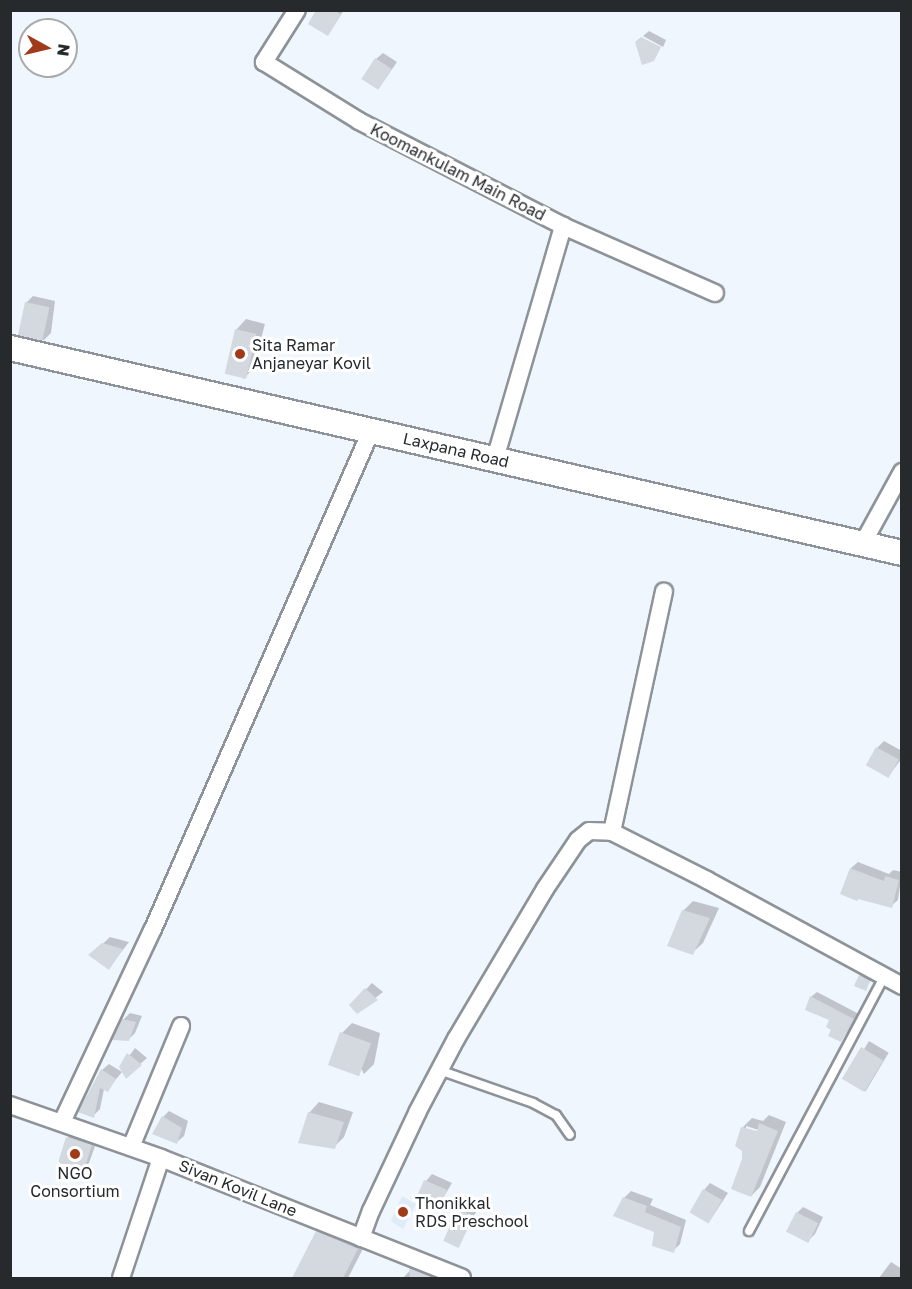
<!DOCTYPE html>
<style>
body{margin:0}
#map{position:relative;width:912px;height:1289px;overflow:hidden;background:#f0f6fd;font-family:"Golos Text",sans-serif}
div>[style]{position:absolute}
.built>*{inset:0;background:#dfebf7}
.shadow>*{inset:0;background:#0003;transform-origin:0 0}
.building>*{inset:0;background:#d3d9df;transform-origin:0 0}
.roads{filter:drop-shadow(2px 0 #8d9398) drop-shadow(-2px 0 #8d9398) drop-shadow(0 2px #8d9398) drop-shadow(0 -2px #8d9398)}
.lane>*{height:8px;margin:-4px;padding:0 4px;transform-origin:4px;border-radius:4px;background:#fff}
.street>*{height:16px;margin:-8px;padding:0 8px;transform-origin:8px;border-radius:8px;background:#fff}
.secondary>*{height:24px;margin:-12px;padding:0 12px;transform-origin:12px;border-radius:12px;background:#fff}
.dots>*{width:16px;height:16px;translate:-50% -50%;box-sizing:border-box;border:3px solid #fff;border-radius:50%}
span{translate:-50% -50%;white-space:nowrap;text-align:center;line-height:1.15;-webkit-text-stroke:6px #fff;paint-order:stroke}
.street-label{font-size:16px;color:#272a2c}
.poi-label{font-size:16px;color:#272a2c}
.left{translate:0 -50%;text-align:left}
.frame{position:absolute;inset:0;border:12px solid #272a2c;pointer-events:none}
.north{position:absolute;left:18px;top:18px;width:60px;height:60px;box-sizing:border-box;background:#fff;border:2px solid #a9aaab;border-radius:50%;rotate:98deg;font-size:16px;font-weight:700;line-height:24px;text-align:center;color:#272a2c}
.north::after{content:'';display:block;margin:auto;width:21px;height:27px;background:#a13a18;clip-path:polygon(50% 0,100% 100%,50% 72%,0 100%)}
</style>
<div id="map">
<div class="built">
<i style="clip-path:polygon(402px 1196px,416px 1204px,403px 1229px,391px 1221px)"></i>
</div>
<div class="shadow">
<i style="clip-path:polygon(318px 10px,344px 10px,328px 34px)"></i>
<i style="clip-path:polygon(649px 31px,666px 40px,663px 47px,643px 36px)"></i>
<i style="clip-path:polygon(383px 53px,397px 62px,379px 88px,376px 59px)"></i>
<i style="clip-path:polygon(33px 296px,55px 301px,51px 333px,44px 340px,20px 334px,27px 302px)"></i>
<i style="clip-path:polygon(246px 319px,265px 324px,253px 369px,243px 379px,236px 330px)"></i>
<i style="clip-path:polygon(884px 741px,902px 751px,902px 758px,888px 777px,877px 748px)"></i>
<i style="clip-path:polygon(858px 862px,889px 874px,893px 870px,902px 872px,898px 900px,891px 906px,842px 894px,851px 868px)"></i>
<i style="clip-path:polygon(693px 901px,719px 908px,703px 943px,692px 953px,683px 911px)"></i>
<i style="clip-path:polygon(110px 937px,129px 942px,109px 968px,91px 955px)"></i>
<i style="clip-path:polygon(863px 973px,872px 978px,865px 989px,856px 986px)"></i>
<i style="clip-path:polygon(372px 983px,383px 992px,357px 1012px,351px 1005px)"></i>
<i style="clip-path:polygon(817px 992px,859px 1014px,841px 1041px,833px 1029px,831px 1019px,811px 997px)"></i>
<i style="clip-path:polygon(130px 1013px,142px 1016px,135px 1033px,128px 1040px,123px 1020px)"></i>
<i style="clip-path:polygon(352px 1023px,380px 1033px,374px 1064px,364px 1074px,342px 1033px)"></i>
<i style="left:869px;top:1041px;width:23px;height:45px;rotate:31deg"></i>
<i style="clip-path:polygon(135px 1048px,147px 1058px,127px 1076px,121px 1067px)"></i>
<i style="clip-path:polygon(109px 1064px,122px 1072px,107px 1090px,104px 1089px,100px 1109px,93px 1116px,102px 1070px)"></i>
<i style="clip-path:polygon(319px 1102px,353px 1112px,344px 1137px,334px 1147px,309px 1113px)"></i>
<i style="clip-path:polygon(169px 1111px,188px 1121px,184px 1136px,177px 1142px,163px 1117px)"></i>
<i style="clip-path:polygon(evenodd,769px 1115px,786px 1122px,760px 1187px,751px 1196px,743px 1127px,752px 1118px,763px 1121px,769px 1115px,746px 1126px,765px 1132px,764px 1135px,746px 1130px,746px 1126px)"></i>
<i style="clip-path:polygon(74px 1131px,98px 1138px,89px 1163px,83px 1169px,68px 1137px)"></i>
<i style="clip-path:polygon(432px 1174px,452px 1183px,440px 1203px,426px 1181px)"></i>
<i style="clip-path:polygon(710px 1183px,728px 1193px,709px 1222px,704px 1190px)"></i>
<i style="clip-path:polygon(631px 1191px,653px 1199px,650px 1205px,686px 1220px,680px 1244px,673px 1251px,624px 1198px)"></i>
<i style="left:466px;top:1203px;width:13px;height:43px;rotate:27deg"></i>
<i style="clip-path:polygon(803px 1207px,823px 1217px,815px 1234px,808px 1241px,797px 1213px)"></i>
<i style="clip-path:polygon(331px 1218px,370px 1235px,348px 1278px,302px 1278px,295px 1275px,317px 1232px)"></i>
<i style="clip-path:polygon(891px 1262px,902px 1269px,902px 1278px,879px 1278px)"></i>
<i style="clip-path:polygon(417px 1263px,433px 1269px,431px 1276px,441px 1278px,403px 1278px)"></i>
</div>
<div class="building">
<i style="clip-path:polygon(316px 10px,334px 10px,341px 15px,328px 36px,308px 24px)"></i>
<i style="clip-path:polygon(641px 37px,661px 47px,654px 61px,642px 65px,635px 42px)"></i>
<i style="left:375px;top:58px;width:20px;height:25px;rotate:33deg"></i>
<i style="left:25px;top:302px;width:25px;height:34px;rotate:12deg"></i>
<i style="left:235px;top:329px;width:22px;height:46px;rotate:13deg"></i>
<i style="left:876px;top:747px;width:26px;height:21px;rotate:29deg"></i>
<i style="clip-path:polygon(850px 868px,884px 881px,885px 876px,899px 880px,892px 908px,858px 899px,857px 901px,840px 894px)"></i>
<i style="clip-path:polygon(682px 910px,710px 918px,693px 955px,667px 946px)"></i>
<i style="clip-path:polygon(102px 943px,123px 949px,109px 970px,88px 955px)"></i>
<i style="clip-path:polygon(859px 975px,870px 981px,866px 991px,854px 986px)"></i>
<i style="clip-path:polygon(365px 988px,378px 1000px,357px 1014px,349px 1005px)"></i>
<i style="clip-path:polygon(810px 996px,854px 1019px,841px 1042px,828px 1036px,831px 1030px,826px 1027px,829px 1020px,805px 1010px)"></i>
<i style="clip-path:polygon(122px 1019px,136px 1022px,129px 1041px,112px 1040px)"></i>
<i style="left:340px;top:1032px;width:33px;height:35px;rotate:20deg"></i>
<i style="left:861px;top:1047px;width:26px;height:37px;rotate:31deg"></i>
<i style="clip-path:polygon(127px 1053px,142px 1065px,126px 1079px,119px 1067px)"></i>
<i style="clip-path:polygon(101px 1069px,116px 1079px,108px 1092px,100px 1088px,94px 1118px,78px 1112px)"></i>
<i style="clip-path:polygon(308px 1112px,344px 1122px,335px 1149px,298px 1143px)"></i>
<i style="clip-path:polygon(162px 1116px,182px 1128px,177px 1144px,152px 1134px)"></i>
<i style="clip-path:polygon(759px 1123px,778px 1131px,751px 1197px,731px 1189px,742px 1159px,742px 1151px,735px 1146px,741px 1127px,757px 1131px)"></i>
<i style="left:66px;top:1137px;width:27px;height:27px;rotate:17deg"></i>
<i style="left:424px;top:1180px;width:25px;height:16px;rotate:23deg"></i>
<i style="left:703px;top:1189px;width:22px;height:27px;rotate:30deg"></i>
<i style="clip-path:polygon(623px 1197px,647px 1206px,645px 1212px,681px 1227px,674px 1253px,652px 1246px,654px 1232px,613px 1216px)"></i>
<i style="left:458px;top:1209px;width:17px;height:35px;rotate:25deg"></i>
<i style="left:796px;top:1212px;width:25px;height:22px;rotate:27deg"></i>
<i style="clip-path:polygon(316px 1231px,358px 1249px,343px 1278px,292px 1278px)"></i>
<i style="clip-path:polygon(409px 1268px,435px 1278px,410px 1278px)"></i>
</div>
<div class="roads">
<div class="lane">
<i style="left:439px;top:1070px;width:100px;rotate:19.3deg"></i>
<i style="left:533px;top:1103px;width:26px;rotate:28deg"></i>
<i style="left:556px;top:1115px;width:24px;rotate:55deg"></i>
<i style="left:749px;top:1231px;width:288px;rotate:-62deg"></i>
</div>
<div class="street">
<i style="left:297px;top:10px;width:62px;rotate:122.4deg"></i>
<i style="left:264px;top:62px;width:112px;rotate:31.8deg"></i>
<i style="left:359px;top:121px;width:229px;rotate:27.2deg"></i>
<i style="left:563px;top:226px;width:166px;rotate:23.8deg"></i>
<i style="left:495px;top:459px;width:243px;rotate:-73.7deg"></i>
<i style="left:863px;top:543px;width:81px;rotate:-61.2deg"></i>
<i style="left:612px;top:832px;width:246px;rotate:-77.8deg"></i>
<i style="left:10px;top:1105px;width:160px;rotate:19.3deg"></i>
<i style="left:161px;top:1158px;width:324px;rotate:21.7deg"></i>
<i style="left:62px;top:1122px;width:213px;rotate:-64.8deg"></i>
<i style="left:153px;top:929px;width:544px;rotate:-66.36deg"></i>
<i style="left:131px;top:1147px;width:131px;rotate:-67.5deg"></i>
<i style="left:361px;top:1238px;width:29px;rotate:-70deg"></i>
<i style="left:371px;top:1211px;width:110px;rotate:-64.8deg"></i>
<i style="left:418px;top:1111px;width:81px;rotate:-62.2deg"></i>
<i style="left:456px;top:1039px;width:174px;rotate:-59.3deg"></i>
<i style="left:545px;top:889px;width:59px;rotate:-56deg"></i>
<i style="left:578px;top:840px;width:14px;rotate:-39deg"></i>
<i style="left:589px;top:831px;width:23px;rotate:2deg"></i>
<i style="left:612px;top:832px;width:106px;rotate:26.8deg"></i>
<i style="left:707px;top:880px;width:222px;rotate:28.5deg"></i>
<i style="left:121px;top:1278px;width:126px;rotate:-71.6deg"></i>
</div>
<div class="secondary">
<i style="left:10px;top:348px;width:915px;rotate:12.94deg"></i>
</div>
</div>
<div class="dots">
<i style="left:240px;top:354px;background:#a13a18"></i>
<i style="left:75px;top:1154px;background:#a13a18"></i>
<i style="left:403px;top:1212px;background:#a13a18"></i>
</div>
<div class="street-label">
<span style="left:458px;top:172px;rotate:27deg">Koomankulam Main Road</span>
<span style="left:456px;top:450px;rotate:13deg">Laxpana Road</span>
<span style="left:238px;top:1188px;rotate:22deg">Sivan Kovil Lane</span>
</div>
<div class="poi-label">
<span class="left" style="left:252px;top:354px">Sita Ramar<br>Anjaneyar Kovil</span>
<span style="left:75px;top:1182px">NGO<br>Consortium</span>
<span class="left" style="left:415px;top:1212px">Thonikkal<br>RDS Preschool</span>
</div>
<div class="frame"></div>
<div class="north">N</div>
</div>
